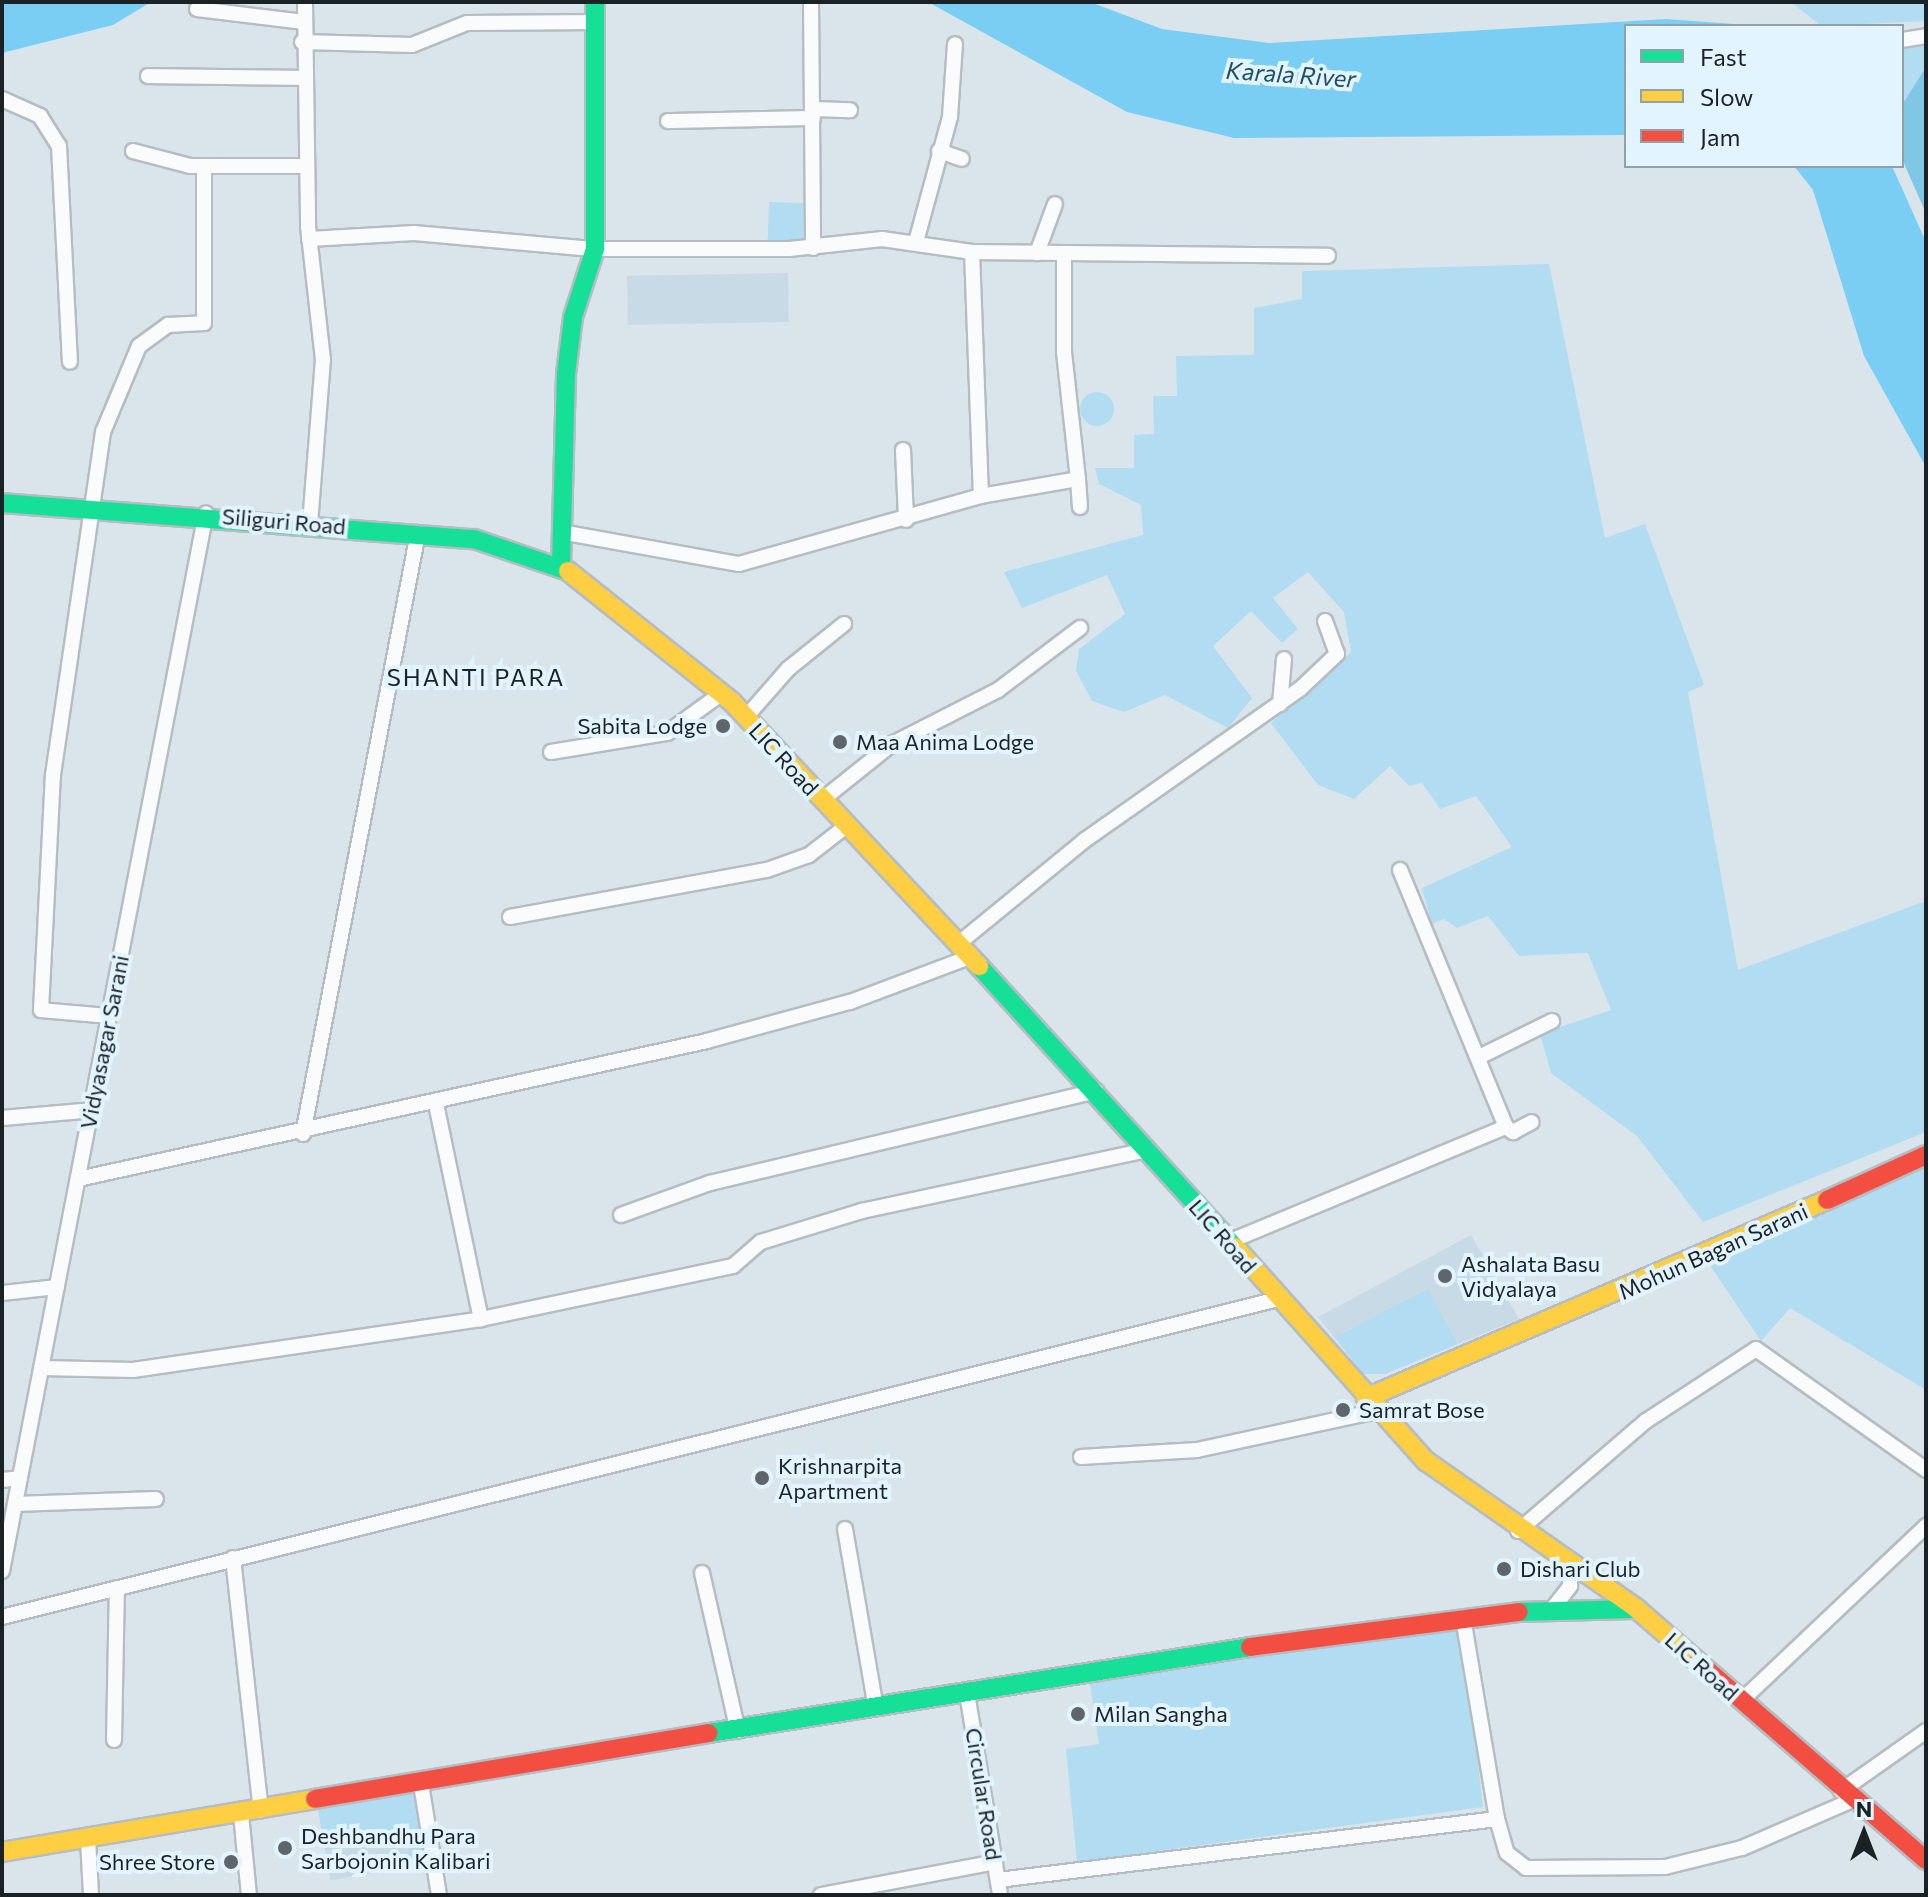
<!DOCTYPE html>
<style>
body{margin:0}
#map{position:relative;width:1928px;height:1897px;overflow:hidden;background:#dae5eb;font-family:Commissioner,sans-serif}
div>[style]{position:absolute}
.built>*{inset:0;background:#c7dae5;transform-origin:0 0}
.green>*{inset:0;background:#b1dcf2;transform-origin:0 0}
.round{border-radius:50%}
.forest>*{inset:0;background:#80c7e6}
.water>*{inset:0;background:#7acef4}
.roads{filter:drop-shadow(2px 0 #b5bdc2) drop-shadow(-2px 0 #b5bdc2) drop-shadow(0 2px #b5bdc2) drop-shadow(0 -2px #b5bdc2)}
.street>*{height:14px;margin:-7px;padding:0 7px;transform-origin:7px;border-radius:7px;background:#f9fbfc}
.fast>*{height:18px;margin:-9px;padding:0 9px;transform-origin:9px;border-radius:9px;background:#16e098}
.slow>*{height:18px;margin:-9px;padding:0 9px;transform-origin:9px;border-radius:9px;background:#ffcf43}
.jam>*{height:18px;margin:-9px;padding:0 9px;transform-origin:9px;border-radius:9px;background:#f24e42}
.dots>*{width:22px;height:22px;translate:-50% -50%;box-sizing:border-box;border:4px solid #e1f4ff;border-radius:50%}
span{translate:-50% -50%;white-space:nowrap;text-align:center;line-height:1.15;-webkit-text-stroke:8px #e1f4ff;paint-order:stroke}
.street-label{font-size:22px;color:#1b2226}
.poi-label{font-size:22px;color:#1b2226}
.right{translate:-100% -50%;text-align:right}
.left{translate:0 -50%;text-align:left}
.water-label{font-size:24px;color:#204f65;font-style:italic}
.neighbourhood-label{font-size:24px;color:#1b2226;letter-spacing:2px}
.frame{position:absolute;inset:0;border:4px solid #1b2226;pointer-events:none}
.legend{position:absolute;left:1624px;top:24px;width:280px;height:144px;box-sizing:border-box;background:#e1f4ff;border:2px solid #92a0a8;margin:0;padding:10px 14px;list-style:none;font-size:24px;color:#1b2226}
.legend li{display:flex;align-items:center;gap:16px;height:40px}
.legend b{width:40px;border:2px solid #92a0a8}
.north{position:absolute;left:1824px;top:1793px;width:80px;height:80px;-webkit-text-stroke:6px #e1f4ff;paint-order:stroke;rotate:0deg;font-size:22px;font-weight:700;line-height:32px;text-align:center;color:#1b2226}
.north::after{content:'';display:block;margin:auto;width:28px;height:36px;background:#1b2226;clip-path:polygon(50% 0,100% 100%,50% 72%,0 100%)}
</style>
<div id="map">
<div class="built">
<i style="left:788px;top:273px;width:49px;height:161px;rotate:89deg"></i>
<i style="clip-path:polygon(1471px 1235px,1519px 1319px,1385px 1374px,1363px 1374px,1318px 1317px)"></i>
<i style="left:413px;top:1795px;width:70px;height:96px;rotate:80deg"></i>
</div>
<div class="green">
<i style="clip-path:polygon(1791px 2px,1926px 2px,1926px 21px,1821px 26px)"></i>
<i style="clip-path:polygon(1926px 41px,1926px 213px,1902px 159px,1902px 45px)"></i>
<i style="left:769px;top:202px;width:38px;height:42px;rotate:2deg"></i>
<i style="clip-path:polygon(1549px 264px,1605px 538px,1645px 524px,1704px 685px,1688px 692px,1738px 970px,1926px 901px,1926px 1132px,1703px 1222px,1637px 1136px,1551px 1073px,1540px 1034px,1611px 1010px,1588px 953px,1519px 956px,1488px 916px,1457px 928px,1444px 919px,1432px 924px,1422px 888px,1512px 847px,1476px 796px,1440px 809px,1422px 783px,1409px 786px,1390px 766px,1354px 799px,1318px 785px,1271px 723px,1351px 652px,1344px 612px,1308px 572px,1273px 598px,1298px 629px,1282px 643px,1251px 611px,1213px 646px,1252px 698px,1228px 728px,1165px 695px,1124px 712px,1092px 701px,1076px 671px,1079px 649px,1125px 614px,1107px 575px,1022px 608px,1004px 572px,1143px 535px,1141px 505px,1099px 484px,1095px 468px,1134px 468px,1134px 435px,1154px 434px,1153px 396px,1177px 396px,1176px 356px,1254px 355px,1254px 308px,1302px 299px,1302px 271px)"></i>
<i class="round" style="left:1080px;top:392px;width:34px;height:34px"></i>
<i style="clip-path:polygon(1926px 1161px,1926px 1390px,1790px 1308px,1761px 1341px,1707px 1261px)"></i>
<i style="clip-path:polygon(1428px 1289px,1457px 1344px,1385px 1374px,1363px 1374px,1336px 1337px)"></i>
<i style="clip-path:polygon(1517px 1558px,1548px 1571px,1560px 1582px,1536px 1578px,1518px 1567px)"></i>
<i style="clip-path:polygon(1462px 1627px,1483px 1807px,1077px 1862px,1066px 1749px,1099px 1744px,1089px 1678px)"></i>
<i style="clip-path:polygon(405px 1789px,413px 1795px,425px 1862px,411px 1865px,406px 1837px,325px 1850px,317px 1803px)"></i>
</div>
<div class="forest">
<i style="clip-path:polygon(1926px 67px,1926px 213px,1902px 159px,1902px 105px)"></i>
</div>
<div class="water">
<i style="clip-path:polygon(2px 2px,151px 2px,113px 25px,2px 53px)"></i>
<i style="clip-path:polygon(928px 2px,1090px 2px,1162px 29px,1269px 43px,1666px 19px,1761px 26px,1626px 26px,1626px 135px,1234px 138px,1127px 112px)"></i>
<i style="clip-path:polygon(1794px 166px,1892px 166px,1926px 242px,1926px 467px,1864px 356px,1813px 190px)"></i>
</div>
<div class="roads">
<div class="street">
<i style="left:305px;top:2px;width:224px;rotate:89.2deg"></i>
<i style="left:308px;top:226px;width:134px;rotate:83.6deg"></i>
<i style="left:323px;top:359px;width:165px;rotate:94.5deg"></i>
<i style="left:811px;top:2px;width:246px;rotate:89.5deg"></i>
<i style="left:197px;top:9px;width:108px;rotate:6.9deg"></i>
<i style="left:1902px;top:40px;width:24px;rotate:-9deg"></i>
<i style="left:302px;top:42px;width:110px;rotate:1.6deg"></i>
<i style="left:412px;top:45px;width:59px;rotate:-21.8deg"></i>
<i style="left:467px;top:23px;width:129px;rotate:-0.4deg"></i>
<i style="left:148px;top:76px;width:155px;rotate:0.7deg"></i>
<i style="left:2px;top:99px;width:42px;rotate:24.1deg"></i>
<i style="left:40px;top:116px;width:36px;rotate:58deg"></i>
<i style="left:59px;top:146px;width:216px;rotate:87.1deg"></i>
<i style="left:813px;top:109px;width:37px;rotate:2deg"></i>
<i style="left:668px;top:121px;width:145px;rotate:-1.2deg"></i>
<i style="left:133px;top:151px;width:59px;rotate:14.7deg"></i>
<i style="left:190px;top:166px;width:117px"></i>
<i style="left:939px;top:151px;width:24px;rotate:19deg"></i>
<i style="left:309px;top:239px;width:105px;rotate:-3.3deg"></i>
<i style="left:414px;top:233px;width:182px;rotate:5.1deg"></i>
<i style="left:595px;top:249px;width:194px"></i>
<i style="left:789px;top:249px;width:94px;rotate:-6.1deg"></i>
<i style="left:882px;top:239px;width:91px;rotate:8.2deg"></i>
<i style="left:972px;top:252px;width:356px;rotate:0.6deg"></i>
<i style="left:916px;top:242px;width:130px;rotate:-74.8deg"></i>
<i style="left:950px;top:117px;width:73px;rotate:-86.1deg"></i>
<i style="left:972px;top:252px;width:244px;rotate:87.9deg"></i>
<i style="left:1037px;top:253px;width:52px;rotate:-69.8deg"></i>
<i style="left:903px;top:450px;width:70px;rotate:87.5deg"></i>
<i style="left:1078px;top:479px;width:28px;rotate:86deg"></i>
<i style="left:561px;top:532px;width:181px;rotate:10.2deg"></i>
<i style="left:739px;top:564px;width:251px;rotate:-15.7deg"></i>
<i style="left:981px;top:496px;width:98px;rotate:-9.9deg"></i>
<i style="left:1078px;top:479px;width:128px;rotate:-96.3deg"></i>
<i style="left:1064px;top:352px;width:99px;rotate:-90deg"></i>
<i style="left:1280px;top:704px;width:45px;rotate:-84.9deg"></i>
<i style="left:746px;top:717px;width:64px;rotate:-48.8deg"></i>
<i style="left:788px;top:669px;width:72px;rotate:-38.8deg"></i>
<i style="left:551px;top:752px;width:118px;rotate:-9.3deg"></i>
<i style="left:667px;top:733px;width:68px;rotate:-36deg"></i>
<i style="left:822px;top:800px;width:90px;rotate:-38.7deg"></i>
<i style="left:892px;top:744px;width:119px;rotate:-27deg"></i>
<i style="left:998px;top:690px;width:103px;rotate:-37.1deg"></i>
<i style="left:510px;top:917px;width:261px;rotate:-10.4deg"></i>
<i style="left:767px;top:870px;width:45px;rotate:-19.7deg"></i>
<i style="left:809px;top:855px;width:46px;rotate:-37.9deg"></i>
<i style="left:958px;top:944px;width:164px;rotate:-39.3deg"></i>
<i style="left:1085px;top:840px;width:263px;rotate:-35.1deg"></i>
<i style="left:1300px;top:689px;width:51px;rotate:-43.4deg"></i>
<i style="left:1337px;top:654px;width:35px;rotate:-110deg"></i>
<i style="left:109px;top:1016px;width:68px;rotate:-175deg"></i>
<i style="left:41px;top:1010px;width:235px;rotate:-87.1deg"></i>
<i style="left:53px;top:775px;width:347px;rotate:-81.7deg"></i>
<i style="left:103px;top:432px;width:93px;rotate:-67.3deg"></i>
<i style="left:139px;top:346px;width:36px;rotate:-36deg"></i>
<i style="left:168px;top:325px;width:36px;rotate:-3deg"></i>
<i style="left:204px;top:323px;width:156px;rotate:-90deg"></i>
<i style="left:1483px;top:1055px;width:77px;rotate:-26.2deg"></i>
<i style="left:436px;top:1104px;width:220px;rotate:78.2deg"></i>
<i style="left:2px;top:1118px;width:91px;rotate:-5deg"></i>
<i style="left:1506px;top:1127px;width:9px;rotate:36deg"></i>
<i style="left:1513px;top:1132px;width:21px;rotate:-28deg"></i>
<i style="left:303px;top:1134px;width:612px;rotate:-79.17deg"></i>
<i style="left:78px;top:1179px;width:644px;rotate:-12.37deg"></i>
<i style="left:707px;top:1041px;width:148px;rotate:-15.3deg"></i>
<i style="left:850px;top:1002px;width:128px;rotate:-20.6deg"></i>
<i style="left:621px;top:1215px;width:95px;rotate:-19.8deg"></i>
<i style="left:710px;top:1183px;width:397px;rotate:-13.4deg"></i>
<i style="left:1228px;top:1242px;width:301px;rotate:-22.5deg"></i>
<i style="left:1506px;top:1127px;width:278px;rotate:-112.4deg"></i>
<i style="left:2px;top:1293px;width:55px;rotate:-6.2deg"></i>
<i style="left:41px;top:1368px;width:92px;rotate:1.2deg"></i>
<i style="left:133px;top:1370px;width:352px;rotate:-8.3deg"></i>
<i style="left:481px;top:1319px;width:258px;rotate:-11.9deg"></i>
<i style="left:733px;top:1266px;width:37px;rotate:-41deg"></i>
<i style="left:761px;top:1242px;width:106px;rotate:-17.1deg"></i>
<i style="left:862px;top:1211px;width:291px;rotate:-12.1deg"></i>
<i style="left:1081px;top:1457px;width:116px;rotate:-3.5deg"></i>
<i style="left:1197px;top:1450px;width:185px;rotate:-12.2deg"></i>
<i style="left:2px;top:1480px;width:18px;rotate:-6deg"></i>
<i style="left:15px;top:1504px;width:141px;rotate:-2deg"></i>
<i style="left:845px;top:1529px;width:182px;rotate:80.2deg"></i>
<i style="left:1518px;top:1531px;width:169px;rotate:-40.7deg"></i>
<i style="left:1646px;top:1421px;width:131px;rotate:-33.2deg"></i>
<i style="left:1756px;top:1349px;width:209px;rotate:35.4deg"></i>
<i style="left:233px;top:1558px;width:254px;rotate:83.7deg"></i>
<i style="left:2px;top:1571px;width:1077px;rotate:-79.09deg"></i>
<i style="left:702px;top:1573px;width:162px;rotate:77.2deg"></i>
<i style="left:1553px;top:1608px;width:28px;rotate:-52deg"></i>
<i style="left:1570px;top:1586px;width:19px;rotate:-87deg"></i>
<i style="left:2px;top:1617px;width:1315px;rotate:-13.99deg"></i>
<i style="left:967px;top:1693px;width:205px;rotate:80.7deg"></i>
<i style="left:1741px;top:1701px;width:255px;rotate:-43.4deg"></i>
<i style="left:114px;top:1740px;width:152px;rotate:-88.9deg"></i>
<i style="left:421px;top:1784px;width:112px;rotate:80.8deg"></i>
<i style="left:1841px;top:1791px;width:104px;rotate:-35.2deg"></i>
<i style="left:241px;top:1814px;width:81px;rotate:84.4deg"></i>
<i style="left:1497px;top:1819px;width:35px;rotate:74deg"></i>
<i style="left:1507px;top:1853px;width:24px;rotate:38deg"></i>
<i style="left:1526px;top:1868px;width:139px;rotate:-0.4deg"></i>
<i style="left:1665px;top:1867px;width:79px;rotate:-13.9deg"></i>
<i style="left:1742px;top:1848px;width:121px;rotate:-23.4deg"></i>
<i style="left:88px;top:1839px;width:56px;rotate:86.9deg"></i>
<i style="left:998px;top:1880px;width:503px;rotate:-6.97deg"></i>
<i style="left:1497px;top:1819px;width:203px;rotate:-99.6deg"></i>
<i style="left:821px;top:1895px;width:177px;rotate:-10.7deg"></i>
</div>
<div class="fast">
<i style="left:2px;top:503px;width:473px;rotate:4.4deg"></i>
<i style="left:474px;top:539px;width:99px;rotate:18.8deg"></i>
<i style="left:561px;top:566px;width:192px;rotate:-88.5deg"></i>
<i style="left:566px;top:374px;width:57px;rotate:-83deg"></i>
<i style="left:573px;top:317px;width:71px;rotate:-72.1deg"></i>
<i style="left:595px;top:249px;width:247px;rotate:-90deg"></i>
<i style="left:979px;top:966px;width:380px;rotate:47.7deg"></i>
<i style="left:1519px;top:1612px;width:114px;rotate:-1.5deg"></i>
<i style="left:709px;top:1733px;width:548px;rotate:-9.03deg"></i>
</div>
<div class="slow">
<i style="left:568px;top:571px;width:210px;rotate:38.6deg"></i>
<i style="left:732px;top:702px;width:362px;rotate:46.9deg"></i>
<i style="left:1235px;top:1247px;width:287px;rotate:48.3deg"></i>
<i style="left:1426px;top:1461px;width:258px;rotate:35deg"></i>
<i style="left:1637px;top:1609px;width:81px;rotate:41deg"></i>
<i style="left:1366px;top:1398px;width:502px;rotate:-23.24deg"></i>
<i style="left:2px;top:1852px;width:317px;rotate:-9.6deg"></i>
</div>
<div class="jam">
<i style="left:1827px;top:1200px;width:109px;rotate:-24.4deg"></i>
<i style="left:1250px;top:1647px;width:271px;rotate:-7.4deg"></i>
<i style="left:1698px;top:1662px;width:302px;rotate:41deg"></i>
<i style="left:315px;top:1799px;width:399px;rotate:-9.5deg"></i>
</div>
</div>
<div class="dots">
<i style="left:723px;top:726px;background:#5e666b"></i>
<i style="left:840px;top:742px;background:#5e666b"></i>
<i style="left:1445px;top:1276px;background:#5e666b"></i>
<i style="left:1343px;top:1410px;background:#5e666b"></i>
<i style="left:762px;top:1478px;background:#5e666b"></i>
<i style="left:1504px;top:1569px;background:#5e666b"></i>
<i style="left:1078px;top:1714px;background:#5e666b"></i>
<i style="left:285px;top:1848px;background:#5e666b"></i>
<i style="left:231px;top:1862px;background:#5e666b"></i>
</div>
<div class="street-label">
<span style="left:284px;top:521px;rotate:5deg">Siliguri Road</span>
<span style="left:784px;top:759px;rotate:47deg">LIC Road</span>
<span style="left:104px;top:1042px;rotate:-79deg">Vidyasagar Sarani</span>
<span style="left:1223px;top:1236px;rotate:49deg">LIC Road</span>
<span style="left:1713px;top:1251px;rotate:-24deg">Mohun Bagan Sarani</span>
<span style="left:1702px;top:1666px;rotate:42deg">LIC Road</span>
<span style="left:984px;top:1794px;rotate:81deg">Circular Road</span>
</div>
<div class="poi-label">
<span class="right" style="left:707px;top:726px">Sabita Lodge</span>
<span class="left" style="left:856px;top:742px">Maa Anima Lodge</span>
<span class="left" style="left:1461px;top:1276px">Ashalata Basu<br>Vidyalaya</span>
<span class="left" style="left:1359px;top:1410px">Samrat Bose</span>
<span class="left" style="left:778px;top:1478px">Krishnarpita<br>Apartment</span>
<span class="left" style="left:1520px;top:1569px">Dishari Club</span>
<span class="left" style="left:1094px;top:1714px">Milan Sangha</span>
<span class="left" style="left:301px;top:1848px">Deshbandhu Para<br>Sarbojonin Kalibari</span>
<span class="right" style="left:215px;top:1862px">Shree Store</span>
</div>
<div class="water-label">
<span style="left:1291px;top:74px;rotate:4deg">Karala River</span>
</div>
<div class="neighbourhood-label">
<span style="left:476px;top:677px">SHANTI PARA</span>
</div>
<div class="frame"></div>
<ul class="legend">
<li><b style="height:10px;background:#16e098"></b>Fast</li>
<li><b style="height:10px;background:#ffcf43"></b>Slow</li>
<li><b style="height:10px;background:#f24e42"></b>Jam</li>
</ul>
<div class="north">N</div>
</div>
